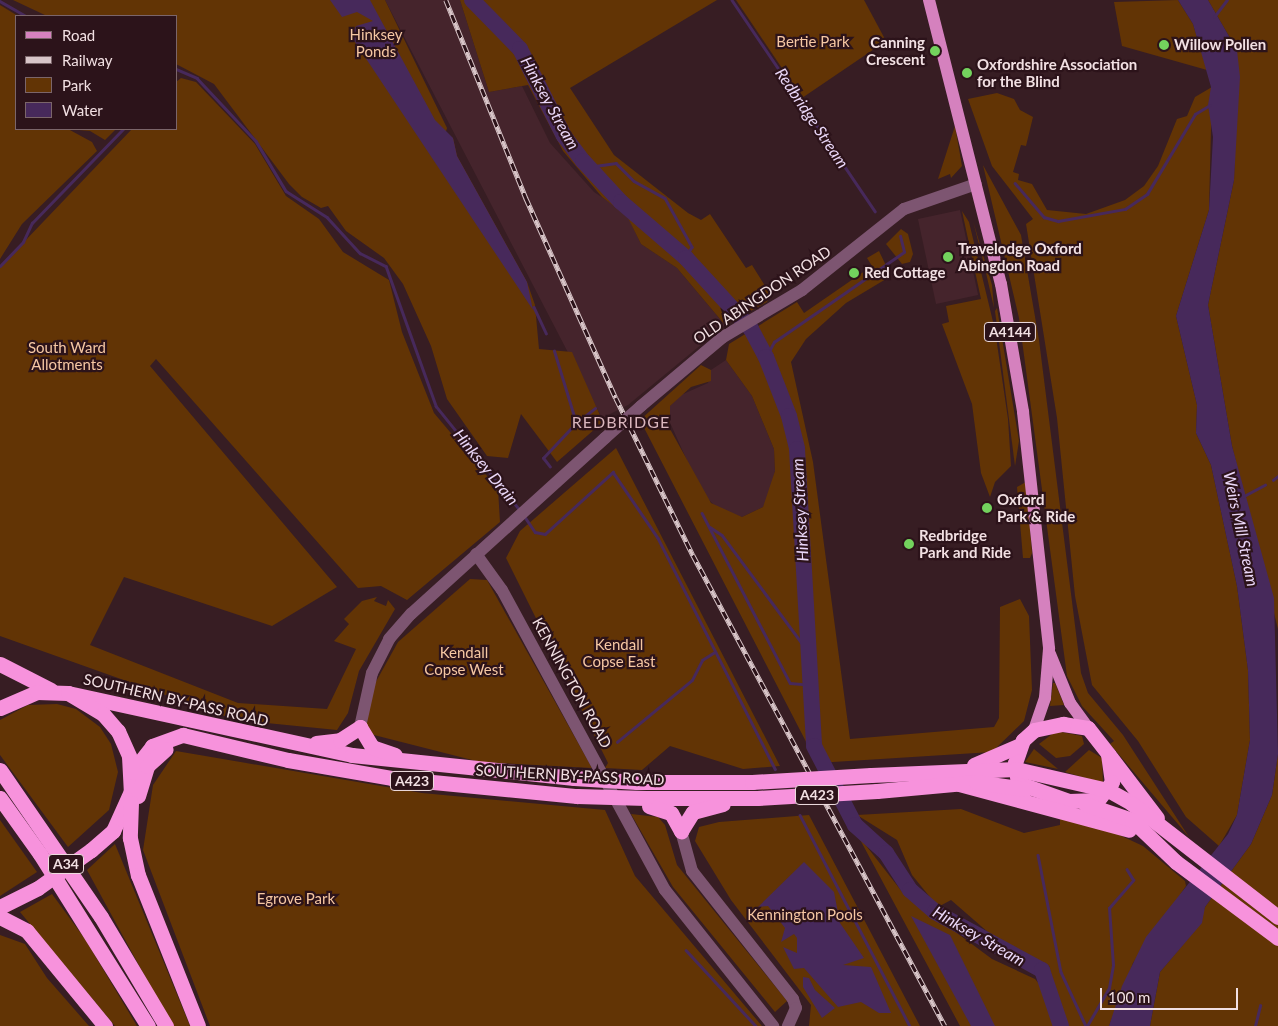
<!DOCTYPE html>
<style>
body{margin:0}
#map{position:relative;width:1278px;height:1026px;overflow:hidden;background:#371d23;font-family:Lato,sans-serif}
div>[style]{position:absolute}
.built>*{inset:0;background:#45242c;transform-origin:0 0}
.green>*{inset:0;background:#623405}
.water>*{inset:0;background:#47295b}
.stream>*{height:2.5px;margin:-1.25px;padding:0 1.25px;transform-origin:1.25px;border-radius:1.25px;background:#47295b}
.river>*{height:16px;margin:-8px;padding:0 8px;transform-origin:8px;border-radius:8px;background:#47295b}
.minor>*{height:12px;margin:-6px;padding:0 6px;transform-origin:6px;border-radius:6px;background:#7d5571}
.major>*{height:12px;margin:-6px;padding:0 6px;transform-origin:6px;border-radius:6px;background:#d581be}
.highway>*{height:15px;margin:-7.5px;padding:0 7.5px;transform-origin:7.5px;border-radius:7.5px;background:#f792dc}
.rail>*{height:4.5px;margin-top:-2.25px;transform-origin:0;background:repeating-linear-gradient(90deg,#2c131a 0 8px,#d8c5c8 0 16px);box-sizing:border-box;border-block:1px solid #d8c5c8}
.minor-bridge>*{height:12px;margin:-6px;padding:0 6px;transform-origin:6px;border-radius:6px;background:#7d5571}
.highway-bridge>*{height:15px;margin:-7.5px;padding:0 7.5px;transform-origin:7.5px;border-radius:7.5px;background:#f792dc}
.dots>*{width:14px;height:14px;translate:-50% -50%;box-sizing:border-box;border:2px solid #2c131a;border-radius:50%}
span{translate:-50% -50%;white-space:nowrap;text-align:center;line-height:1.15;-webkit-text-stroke:4.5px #2c131a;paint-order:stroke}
.shield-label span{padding:1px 4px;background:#2c131a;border:1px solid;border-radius:4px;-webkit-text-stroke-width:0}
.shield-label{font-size:14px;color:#f2e0e3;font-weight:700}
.park-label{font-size:15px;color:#f6c7a3}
.poi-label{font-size:15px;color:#f2e0e3;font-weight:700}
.right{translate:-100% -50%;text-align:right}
.left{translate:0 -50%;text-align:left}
.street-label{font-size:15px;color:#f2e0e3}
.water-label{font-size:16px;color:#ebd8f9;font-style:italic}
.neighbourhood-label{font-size:16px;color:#dab6bd;letter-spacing:1px}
.legend{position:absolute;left:15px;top:15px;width:162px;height:115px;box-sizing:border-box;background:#2c131a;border:1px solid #7b656a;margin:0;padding:6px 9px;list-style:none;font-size:15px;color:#f2e0e3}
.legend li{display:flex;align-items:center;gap:10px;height:25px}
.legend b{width:25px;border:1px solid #7b656a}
.scale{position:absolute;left:1100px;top:988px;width:138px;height:22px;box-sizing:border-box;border:2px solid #f2e0e3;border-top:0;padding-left:6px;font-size:15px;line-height:18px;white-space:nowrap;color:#f2e0e3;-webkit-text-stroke:4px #2c131a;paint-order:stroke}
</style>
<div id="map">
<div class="built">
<i style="clip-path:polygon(385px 0,460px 0,489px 92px,522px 86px,550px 143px,594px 192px,626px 213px,641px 244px,677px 268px,725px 325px,628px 405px,602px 418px)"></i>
<i style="left:960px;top:210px;width:87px;height:43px;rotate:78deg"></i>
<i style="clip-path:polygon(726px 360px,752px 396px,774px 449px,775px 471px,769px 497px,763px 507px,742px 517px,717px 508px,701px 492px,668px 418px,670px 406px,681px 395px,708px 383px,711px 370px)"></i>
</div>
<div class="green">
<i style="clip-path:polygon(13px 0,385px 0,447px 128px,445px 135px,453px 138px,457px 156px,527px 282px,535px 305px,539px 349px,572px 352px,603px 422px,557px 462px,521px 414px,508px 458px,487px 456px,447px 399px,431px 346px,403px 284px,384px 258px,346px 231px,328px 206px,321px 208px,302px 197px,289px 184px,214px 84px,176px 64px,176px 16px,47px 16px)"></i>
<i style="clip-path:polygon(460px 0,717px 0,570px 88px,614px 155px,688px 213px,701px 220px,710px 214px,746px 268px,752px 265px,770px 294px,767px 302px,725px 325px,677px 268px,641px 244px,627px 216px,602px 197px,563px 151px,528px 85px,489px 92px)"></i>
<i style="clip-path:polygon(736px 0,864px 0,886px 41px,802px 98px)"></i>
<i style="clip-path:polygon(1178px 0,1193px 24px,1207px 70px,1122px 46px,1114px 2px)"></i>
<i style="clip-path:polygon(1208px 0,1278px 0,1278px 629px,1232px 446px,1208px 305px,1234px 180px,1237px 50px)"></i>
<i style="clip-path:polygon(0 5px,18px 16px,16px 129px,116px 129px,105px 140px,90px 131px,68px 129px,92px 142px,97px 151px,22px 224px,0 259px)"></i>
<i style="clip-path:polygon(181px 78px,196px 82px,255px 144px,286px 196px,319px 219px,343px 252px,389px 280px,402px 332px,434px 413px,498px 489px,500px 522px,407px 600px,381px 586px,358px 588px,156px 359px,150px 366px,337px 587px,272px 626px,124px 577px,90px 645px,238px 703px,327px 709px,356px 649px,334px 641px,349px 624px,344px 619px,362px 601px,377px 597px,374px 601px,386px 606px,388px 600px,395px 609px,359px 671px,348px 713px,337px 730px,236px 720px,0 636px,0 267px,132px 129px,176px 129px,176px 82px)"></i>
<i style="clip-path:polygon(1212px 87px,1209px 210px,1176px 316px,1197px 405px,1196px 433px,1211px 465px,1237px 586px,1248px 670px,1250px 740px,1237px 815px,1219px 846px,1186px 817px,1138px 741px,1092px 685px,1075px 596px,1057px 418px,1026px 224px,1033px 219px,992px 166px,968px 99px,997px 93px,1014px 99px,1020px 110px,1033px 117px,1026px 146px,1021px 145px,1013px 172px,1019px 174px,1018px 180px,1032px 184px,1047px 210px,1086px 214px,1125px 200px,1144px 186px,1158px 166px,1177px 119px,1187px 116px,1195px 97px)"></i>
<i style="clip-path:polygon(955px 126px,962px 166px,951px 178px,950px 174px,938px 179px)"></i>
<i style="clip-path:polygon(983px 165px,1021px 235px,1039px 340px,1081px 673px,1088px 693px,1123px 735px,1189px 837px,1110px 744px,1114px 741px,1082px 706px,1067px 676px,1019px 318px)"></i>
<i style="clip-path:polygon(962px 211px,969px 222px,995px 330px,1008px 419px,1011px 466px,995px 482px,990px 497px,981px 473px,972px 404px,942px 324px,949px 322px,946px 306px,981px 299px)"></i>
<i style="clip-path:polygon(973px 221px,992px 285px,994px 308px,984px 264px)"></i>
<i style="clip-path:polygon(901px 229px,908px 234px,913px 254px,910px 262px,902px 264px,886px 244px)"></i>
<i style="clip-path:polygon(879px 251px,891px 276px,846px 303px,806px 339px,791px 362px,813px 462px,850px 739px,994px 727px,999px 718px,1000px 607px,1020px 599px,1029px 616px,1032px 690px,1024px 721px,992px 752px,817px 763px,640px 420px,701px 365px,711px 370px,711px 381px,691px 387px,670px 406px,670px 429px,711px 503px,742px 517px,763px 507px,775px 471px,774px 449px,752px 396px,726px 360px,729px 344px,797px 302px,804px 313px,872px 266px,867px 258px)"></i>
<i style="clip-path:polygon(997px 308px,1019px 441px,1015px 466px,995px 311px)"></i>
<i style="clip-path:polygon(616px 448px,780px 766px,743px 769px,670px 746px,642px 770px,605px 768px,608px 763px,506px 558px,520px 531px)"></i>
<i style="clip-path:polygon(1026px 482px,1032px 553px,1030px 558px,1023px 558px,1017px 487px)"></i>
<i style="clip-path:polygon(470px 579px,487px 580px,592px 768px,480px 762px,370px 734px,366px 725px,373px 687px,398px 642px)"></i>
<i style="clip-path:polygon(1053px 683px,1055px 683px,1064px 705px,1050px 706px)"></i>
<i style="clip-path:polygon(57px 704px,76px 709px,100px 727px,111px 744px,118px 772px,109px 810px,68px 847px,0 755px,0 720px,28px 705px)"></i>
<i style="clip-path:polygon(1056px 731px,1082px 736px,1084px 744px,1070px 756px,1056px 758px,1039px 744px)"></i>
<i style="clip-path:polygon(1034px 749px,1058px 769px,1025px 762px)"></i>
<i style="clip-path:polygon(1089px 750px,1102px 758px,1103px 783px,1065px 772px)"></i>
<i style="clip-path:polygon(176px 751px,422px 793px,605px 810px,635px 876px,762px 1026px,210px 1026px,143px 850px,153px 785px)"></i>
<i style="clip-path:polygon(1278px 754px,1278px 1026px,1150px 1026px,1160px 972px,1197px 928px,1205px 907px,1251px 844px,1272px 795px)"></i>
<i style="clip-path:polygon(961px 809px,1024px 833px,1060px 825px,1060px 818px,1098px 825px,1143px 846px,1185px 881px,1186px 886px,1133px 963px,1109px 1026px,1066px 1026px,1049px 966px,997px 940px,951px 900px,938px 907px,912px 875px,897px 840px,857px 815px)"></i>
<i style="clip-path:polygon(631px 814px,658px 817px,665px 825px,677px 865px,787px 1001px,775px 1012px,673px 887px)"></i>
<i style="clip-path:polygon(809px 815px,920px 1026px,809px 1026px,811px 1005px,731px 900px,695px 841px,699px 827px,719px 822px)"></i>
<i style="clip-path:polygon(0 820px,37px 872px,0 896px)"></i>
<i style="clip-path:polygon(857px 834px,903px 893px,992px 959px,1035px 979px,1045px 991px,1058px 1026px,960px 1026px)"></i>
<i style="clip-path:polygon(115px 844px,190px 1026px,172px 1026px,87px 870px)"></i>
<i style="clip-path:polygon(52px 894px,85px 939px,137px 1026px,115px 1026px,20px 912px)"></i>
<i style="clip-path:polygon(0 935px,25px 944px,47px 978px,89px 1026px,0 1026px)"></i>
</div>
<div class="water">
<i style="clip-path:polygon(330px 0,370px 0,435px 120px,453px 138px,457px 156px,527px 282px,533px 310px,351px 36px,356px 26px,373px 21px,357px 12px,342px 17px)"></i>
<i style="clip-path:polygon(1178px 0,1208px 0,1237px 50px,1240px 77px,1234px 180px,1208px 305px,1232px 446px,1274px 598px,1278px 754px,1272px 795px,1251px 844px,1205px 907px,1202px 923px,1160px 972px,1150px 1026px,1109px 1026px,1122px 986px,1146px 937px,1228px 834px,1237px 815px,1250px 740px,1248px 670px,1237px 586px,1211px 465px,1196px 433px,1197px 405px,1176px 316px,1209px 210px,1213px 137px,1208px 105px,1211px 87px,1193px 24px)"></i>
<i style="clip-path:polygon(804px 862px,834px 892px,840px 923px,864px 958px,843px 965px,871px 967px,891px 1013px,879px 1013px,861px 1002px,838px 1007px,804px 968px,794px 969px,783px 947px,797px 953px,797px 938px,794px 934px,781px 942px,785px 928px,768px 906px,758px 907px)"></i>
<i style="clip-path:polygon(911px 916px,950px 935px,995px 1026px,971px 1026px)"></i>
<i style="clip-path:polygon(803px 977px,809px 978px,815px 990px,835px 1008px,822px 1018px,803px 987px)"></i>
</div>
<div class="stream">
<i style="left:732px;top:0;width:255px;rotate:55.9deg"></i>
<i style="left:0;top:1px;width:30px;rotate:30deg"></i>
<i style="left:1214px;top:17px;width:21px;rotate:-53deg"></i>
<i style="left:176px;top:69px;width:23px;rotate:23deg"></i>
<i style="left:197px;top:78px;width:86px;rotate:46.9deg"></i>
<i style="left:256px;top:141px;width:58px;rotate:59deg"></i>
<i style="left:286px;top:191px;width:49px;rotate:32.4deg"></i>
<i style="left:327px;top:217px;width:49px;rotate:47.5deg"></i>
<i style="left:360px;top:253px;width:29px;rotate:27deg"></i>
<i style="left:386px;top:266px;width:149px;rotate:70.3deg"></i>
<i style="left:436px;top:406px;width:134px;rotate:51.1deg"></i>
<i style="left:588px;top:167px;width:28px;rotate:-8deg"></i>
<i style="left:616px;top:163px;width:25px;rotate:45deg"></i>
<i style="left:634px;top:181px;width:35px;rotate:29deg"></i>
<i style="left:665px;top:198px;width:56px;rotate:61.1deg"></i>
<i style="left:692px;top:247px;width:13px;rotate:119deg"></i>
<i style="left:1015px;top:183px;width:45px;rotate:49.5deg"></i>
<i style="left:1044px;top:217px;width:15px;rotate:16deg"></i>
<i style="left:1058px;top:221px;width:68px;rotate:-10.2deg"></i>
<i style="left:1125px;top:209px;width:27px;rotate:-34deg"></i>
<i style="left:1147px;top:194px;width:93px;rotate:-59deg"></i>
<i style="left:1195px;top:114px;width:17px;rotate:-31deg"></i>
<i style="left:0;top:266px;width:33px;rotate:-46deg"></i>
<i style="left:23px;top:242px;width:21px;rotate:-65deg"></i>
<i style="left:32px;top:223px;width:131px;rotate:-45.9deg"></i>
<i style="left:534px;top:307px;width:29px;rotate:65deg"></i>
<i style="left:766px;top:357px;width:17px;rotate:-62deg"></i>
<i style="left:774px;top:342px;width:158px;rotate:-34.7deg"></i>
<i style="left:904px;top:252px;width:16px;rotate:-104deg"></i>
<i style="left:576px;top:423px;width:24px;rotate:-38deg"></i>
<i style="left:550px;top:467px;width:11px;rotate:-128deg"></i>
<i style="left:543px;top:458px;width:48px;rotate:-46.7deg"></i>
<i style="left:576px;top:423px;width:75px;rotate:-107deg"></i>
<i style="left:1273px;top:480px;width:6px;rotate:-39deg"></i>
<i style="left:1242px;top:497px;width:26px;rotate:-28deg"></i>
<i style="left:702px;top:513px;width:191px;rotate:62.6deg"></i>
<i style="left:790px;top:683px;width:21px;rotate:5deg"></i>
<i style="left:525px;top:517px;width:18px;rotate:56deg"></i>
<i style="left:535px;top:532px;width:10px;rotate:11deg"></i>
<i style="left:545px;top:534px;width:92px;rotate:-42.4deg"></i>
<i style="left:613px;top:472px;width:80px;rotate:55.7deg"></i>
<i style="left:658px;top:538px;width:259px;rotate:63.1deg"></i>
<i style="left:710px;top:527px;width:14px;rotate:34deg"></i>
<i style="left:722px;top:535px;width:148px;rotate:53.5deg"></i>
<i style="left:617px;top:742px;width:97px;rotate:-39.6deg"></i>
<i style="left:692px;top:680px;width:22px;rotate:-63deg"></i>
<i style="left:702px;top:660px;width:15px;rotate:-32deg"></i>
<i style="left:800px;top:815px;width:238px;rotate:62.5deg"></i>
<i style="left:1038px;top:855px;width:119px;rotate:78.9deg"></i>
<i style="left:1061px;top:972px;width:60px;rotate:65.2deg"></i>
<i style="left:686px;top:950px;width:103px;rotate:47.4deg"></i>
<i style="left:1087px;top:1026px;width:44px;rotate:-59.9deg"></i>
<i style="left:1109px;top:988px;width:23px;rotate:-80deg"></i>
<i style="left:1113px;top:965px;width:57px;rotate:-94deg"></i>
<i style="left:1109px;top:908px;width:37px;rotate:-49deg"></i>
<i style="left:1133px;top:880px;width:12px;rotate:-121deg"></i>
<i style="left:1255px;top:1026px;width:21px;rotate:-76deg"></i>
</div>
<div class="river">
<i style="left:472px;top:0;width:69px;rotate:45.6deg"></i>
<i style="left:520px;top:49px;width:97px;rotate:63.2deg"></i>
<i style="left:564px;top:136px;width:31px;rotate:53deg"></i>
<i style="left:583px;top:161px;width:56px;rotate:47.2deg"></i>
<i style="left:621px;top:202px;width:86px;rotate:40.7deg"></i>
<i style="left:686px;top:258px;width:96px;rotate:47.5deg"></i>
<i style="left:751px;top:329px;width:32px;rotate:62deg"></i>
<i style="left:766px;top:357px;width:63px;rotate:68.7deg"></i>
<i style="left:789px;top:416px;width:34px;rotate:76deg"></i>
<i style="left:797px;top:449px;width:297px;rotate:86.7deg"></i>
<i style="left:814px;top:746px;width:89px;rotate:62.6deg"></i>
<i style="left:855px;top:825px;width:42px;rotate:42.1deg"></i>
<i style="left:886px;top:853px;width:44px;rotate:57deg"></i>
<i style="left:910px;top:890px;width:33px;rotate:41deg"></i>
<i style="left:935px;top:912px;width:122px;rotate:28.5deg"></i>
<i style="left:1042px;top:970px;width:59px;rotate:71.3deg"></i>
</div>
<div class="minor">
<i style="left:641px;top:406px;width:107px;rotate:-40.1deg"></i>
<i style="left:723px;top:337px;width:92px;rotate:-30.7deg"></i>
<i style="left:802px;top:290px;width:130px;rotate:-38.5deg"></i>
<i style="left:904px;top:209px;width:76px;rotate:-19.1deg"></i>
<i style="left:476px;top:554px;width:44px;rotate:54.2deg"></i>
<i style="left:502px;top:590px;width:341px;rotate:61.5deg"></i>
<i style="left:665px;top:890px;width:174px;rotate:51.5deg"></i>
<i style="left:360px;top:727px;width:55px;rotate:-77.5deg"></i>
<i style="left:372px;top:673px;width:38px;rotate:-63deg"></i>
<i style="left:389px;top:639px;width:33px;rotate:-49deg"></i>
<i style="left:411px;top:614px;width:262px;rotate:-42.2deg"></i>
<i style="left:681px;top:831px;width:41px;rotate:74.6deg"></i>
<i style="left:692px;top:871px;width:163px;rotate:51.7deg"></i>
<i style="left:793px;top:999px;width:9px;rotate:72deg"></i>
<i style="left:796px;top:1008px;width:20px;rotate:114deg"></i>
</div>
<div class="major">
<i style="left:929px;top:0;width:293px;rotate:75.8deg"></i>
<i style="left:1001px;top:284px;width:130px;rotate:80.2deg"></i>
<i style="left:1023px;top:412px;width:238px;rotate:83.7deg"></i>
<i style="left:1049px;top:649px;width:49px;rotate:94.7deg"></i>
<i style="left:1045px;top:698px;width:34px;rotate:109deg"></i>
<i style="left:1050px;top:654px;width:53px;rotate:67.8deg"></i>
<i style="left:1070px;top:703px;width:31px;rotate:54deg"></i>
</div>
<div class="highway">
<i style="left:0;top:664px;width:57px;rotate:27deg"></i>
<i style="left:68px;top:693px;width:291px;rotate:12.3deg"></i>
<i style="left:352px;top:755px;width:223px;rotate:5.9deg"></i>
<i style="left:0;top:708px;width:40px;rotate:-23.4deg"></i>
<i style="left:37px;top:692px;width:31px;rotate:2deg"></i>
<i style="left:68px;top:693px;width:41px;rotate:31deg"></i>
<i style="left:103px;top:714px;width:23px;rotate:49deg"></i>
<i style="left:118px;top:731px;width:27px;rotate:66deg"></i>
<i style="left:129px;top:756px;width:35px;rotate:87deg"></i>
<i style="left:131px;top:791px;width:44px;rotate:114.2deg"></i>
<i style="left:113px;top:831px;width:29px;rotate:139deg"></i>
<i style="left:1063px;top:724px;width:25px;rotate:9deg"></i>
<i style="left:1088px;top:728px;width:33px;rotate:52deg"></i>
<i style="left:1108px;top:754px;width:28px;rotate:82deg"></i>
<i style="left:1112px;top:782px;width:23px;rotate:128deg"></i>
<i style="left:1098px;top:800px;width:29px;rotate:178deg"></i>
<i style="left:1069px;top:801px;width:54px;rotate:-160.6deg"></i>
<i style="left:1018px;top:783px;width:20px;rotate:-99deg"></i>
<i style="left:1015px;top:763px;width:24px;rotate:-71deg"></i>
<i style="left:1023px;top:740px;width:15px;rotate:-42deg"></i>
<i style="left:1034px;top:730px;width:30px;rotate:-12deg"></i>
<i style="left:316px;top:743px;width:24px;rotate:-7deg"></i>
<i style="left:340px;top:740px;width:24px;rotate:-33deg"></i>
<i style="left:360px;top:727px;width:23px;rotate:59deg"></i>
<i style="left:372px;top:747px;width:24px;rotate:19deg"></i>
<i style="left:1109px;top:755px;width:79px;rotate:52.7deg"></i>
<i style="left:974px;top:765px;width:48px;rotate:-23.4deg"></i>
<i style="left:0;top:770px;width:178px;rotate:55.5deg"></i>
<i style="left:101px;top:917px;width:127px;rotate:59.2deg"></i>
<i style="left:132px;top:772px;width:33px;rotate:-52deg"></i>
<i style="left:152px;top:746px;width:33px;rotate:-20deg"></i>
<i style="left:183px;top:735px;width:108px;rotate:13.4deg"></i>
<i style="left:288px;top:760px;width:106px;rotate:9.8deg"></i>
<i style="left:392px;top:778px;width:186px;rotate:5.6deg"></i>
<i style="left:871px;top:775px;width:145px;rotate:-2.4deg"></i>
<i style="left:1016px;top:769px;width:94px;rotate:12.9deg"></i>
<i style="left:1108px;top:790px;width:26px;rotate:29deg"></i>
<i style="left:1131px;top:803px;width:186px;rotate:37.8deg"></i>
<i style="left:637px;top:782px;width:115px"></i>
<i style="left:959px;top:784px;width:176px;rotate:15.1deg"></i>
<i style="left:877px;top:791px;width:99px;rotate:-5.2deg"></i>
<i style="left:976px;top:782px;width:50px;rotate:8deg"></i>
<i style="left:138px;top:796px;width:31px;rotate:-73deg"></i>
<i style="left:147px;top:766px;width:25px;rotate:-42deg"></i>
<i style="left:0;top:798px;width:69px;rotate:54.5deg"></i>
<i style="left:40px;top:854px;width:203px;rotate:57.9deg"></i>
<i style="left:646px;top:798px;width:111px"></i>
<i style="left:131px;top:803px;width:35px;rotate:92deg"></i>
<i style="left:130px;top:838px;width:38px;rotate:78deg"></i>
<i style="left:138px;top:875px;width:162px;rotate:68.3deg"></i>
<i style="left:1085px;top:804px;width:50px;rotate:18.8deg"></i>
<i style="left:1132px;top:820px;width:61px;rotate:43.7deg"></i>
<i style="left:1176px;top:862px;width:127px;rotate:36.7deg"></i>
<i style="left:649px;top:806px;width:23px;rotate:18deg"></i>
<i style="left:671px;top:813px;width:21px;rotate:61deg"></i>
<i style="left:681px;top:831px;width:22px;rotate:-58deg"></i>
<i style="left:693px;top:812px;width:31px;rotate:-15deg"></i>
<i style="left:0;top:907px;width:42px;rotate:-26.6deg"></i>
<i style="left:0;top:917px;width:30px;rotate:27deg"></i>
<i style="left:27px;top:931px;width:123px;rotate:50.6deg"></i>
</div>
<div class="rail">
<i style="left:446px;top:0;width:214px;rotate:68deg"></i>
<i style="left:526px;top:198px;width:219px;rotate:65.8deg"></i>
<i style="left:616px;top:398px;width:175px;rotate:63.9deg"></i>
<i style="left:693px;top:555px;width:534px;rotate:61.85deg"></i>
</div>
<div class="minor-bridge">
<i style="left:605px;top:438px;width:48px;rotate:-41.6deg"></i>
</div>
<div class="highway-bridge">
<i style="left:574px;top:778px;width:63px;rotate:3.6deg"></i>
<i style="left:752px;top:782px;width:119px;rotate:-3.4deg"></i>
<i style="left:577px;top:796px;width:69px;rotate:1.7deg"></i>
<i style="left:757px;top:798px;width:120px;rotate:-3.3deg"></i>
<i style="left:38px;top:888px;width:65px;rotate:-35.6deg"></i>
</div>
<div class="dots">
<i style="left:1164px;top:45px;background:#73d25d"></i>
<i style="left:935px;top:51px;background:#73d25d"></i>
<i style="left:967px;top:73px;background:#73d25d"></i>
<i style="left:948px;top:257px;background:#73d25d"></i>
<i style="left:854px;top:273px;background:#73d25d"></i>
<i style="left:987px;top:508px;background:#73d25d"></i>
<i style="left:909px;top:544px;background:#73d25d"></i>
</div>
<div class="shield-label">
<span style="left:1010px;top:332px">A4144</span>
<span style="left:412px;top:781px">A423</span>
<span style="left:817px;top:795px">A423</span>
<span style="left:66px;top:864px">A34</span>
</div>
<div class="park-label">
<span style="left:376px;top:43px">Hinksey<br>Ponds</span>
<span style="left:813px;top:42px">Bertie Park</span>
<span style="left:67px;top:356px">South Ward<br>Allotments</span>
<span style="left:619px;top:653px">Kendall<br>Copse East</span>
<span style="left:464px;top:661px">Kendall<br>Copse West</span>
<span style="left:296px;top:899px">Egrove Park</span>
<span style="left:805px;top:915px">Kennington Pools</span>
</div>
<div class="poi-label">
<span class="right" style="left:925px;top:51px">Canning<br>Crescent</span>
<span class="left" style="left:1174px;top:45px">Willow Pollen</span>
<span class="left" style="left:977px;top:73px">Oxfordshire Association<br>for the Blind</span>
<span class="left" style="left:958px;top:257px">Travelodge Oxford<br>Abingdon Road</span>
<span class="left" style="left:864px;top:273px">Red Cottage</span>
<span class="left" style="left:997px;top:508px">Oxford<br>Park &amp; Ride</span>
<span class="left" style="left:919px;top:544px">Redbridge<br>Park and Ride</span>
</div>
<div class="street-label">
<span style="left:762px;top:295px;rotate:-34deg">OLD ABINGDON ROAD</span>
<span style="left:572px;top:683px;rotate:61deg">KENNINGTON ROAD</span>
<span style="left:176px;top:700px;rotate:13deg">SOUTHERN BY-PASS ROAD</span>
<span style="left:570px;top:775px;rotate:3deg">SOUTHERN BY-PASS ROAD</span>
</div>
<div class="water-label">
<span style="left:550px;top:103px;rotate:61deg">Hinksey Stream</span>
<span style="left:812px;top:118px;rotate:56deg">Redbridge Stream</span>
<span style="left:486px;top:467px;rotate:51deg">Hinksey Drain</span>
<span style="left:800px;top:510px;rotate:-93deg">Hinksey Stream</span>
<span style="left:1241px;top:529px;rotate:78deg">Weirs Mill Stream</span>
<span style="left:979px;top:936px;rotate:30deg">Hinksey Stream</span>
</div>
<div class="neighbourhood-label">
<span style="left:621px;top:422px">REDBRIDGE</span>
</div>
<ul class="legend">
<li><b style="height:6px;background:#d581be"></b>Road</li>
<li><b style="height:6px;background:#d8c5c8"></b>Railway</li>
<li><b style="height:14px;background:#623405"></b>Park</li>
<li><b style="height:14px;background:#47295b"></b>Water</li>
</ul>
<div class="scale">100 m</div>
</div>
